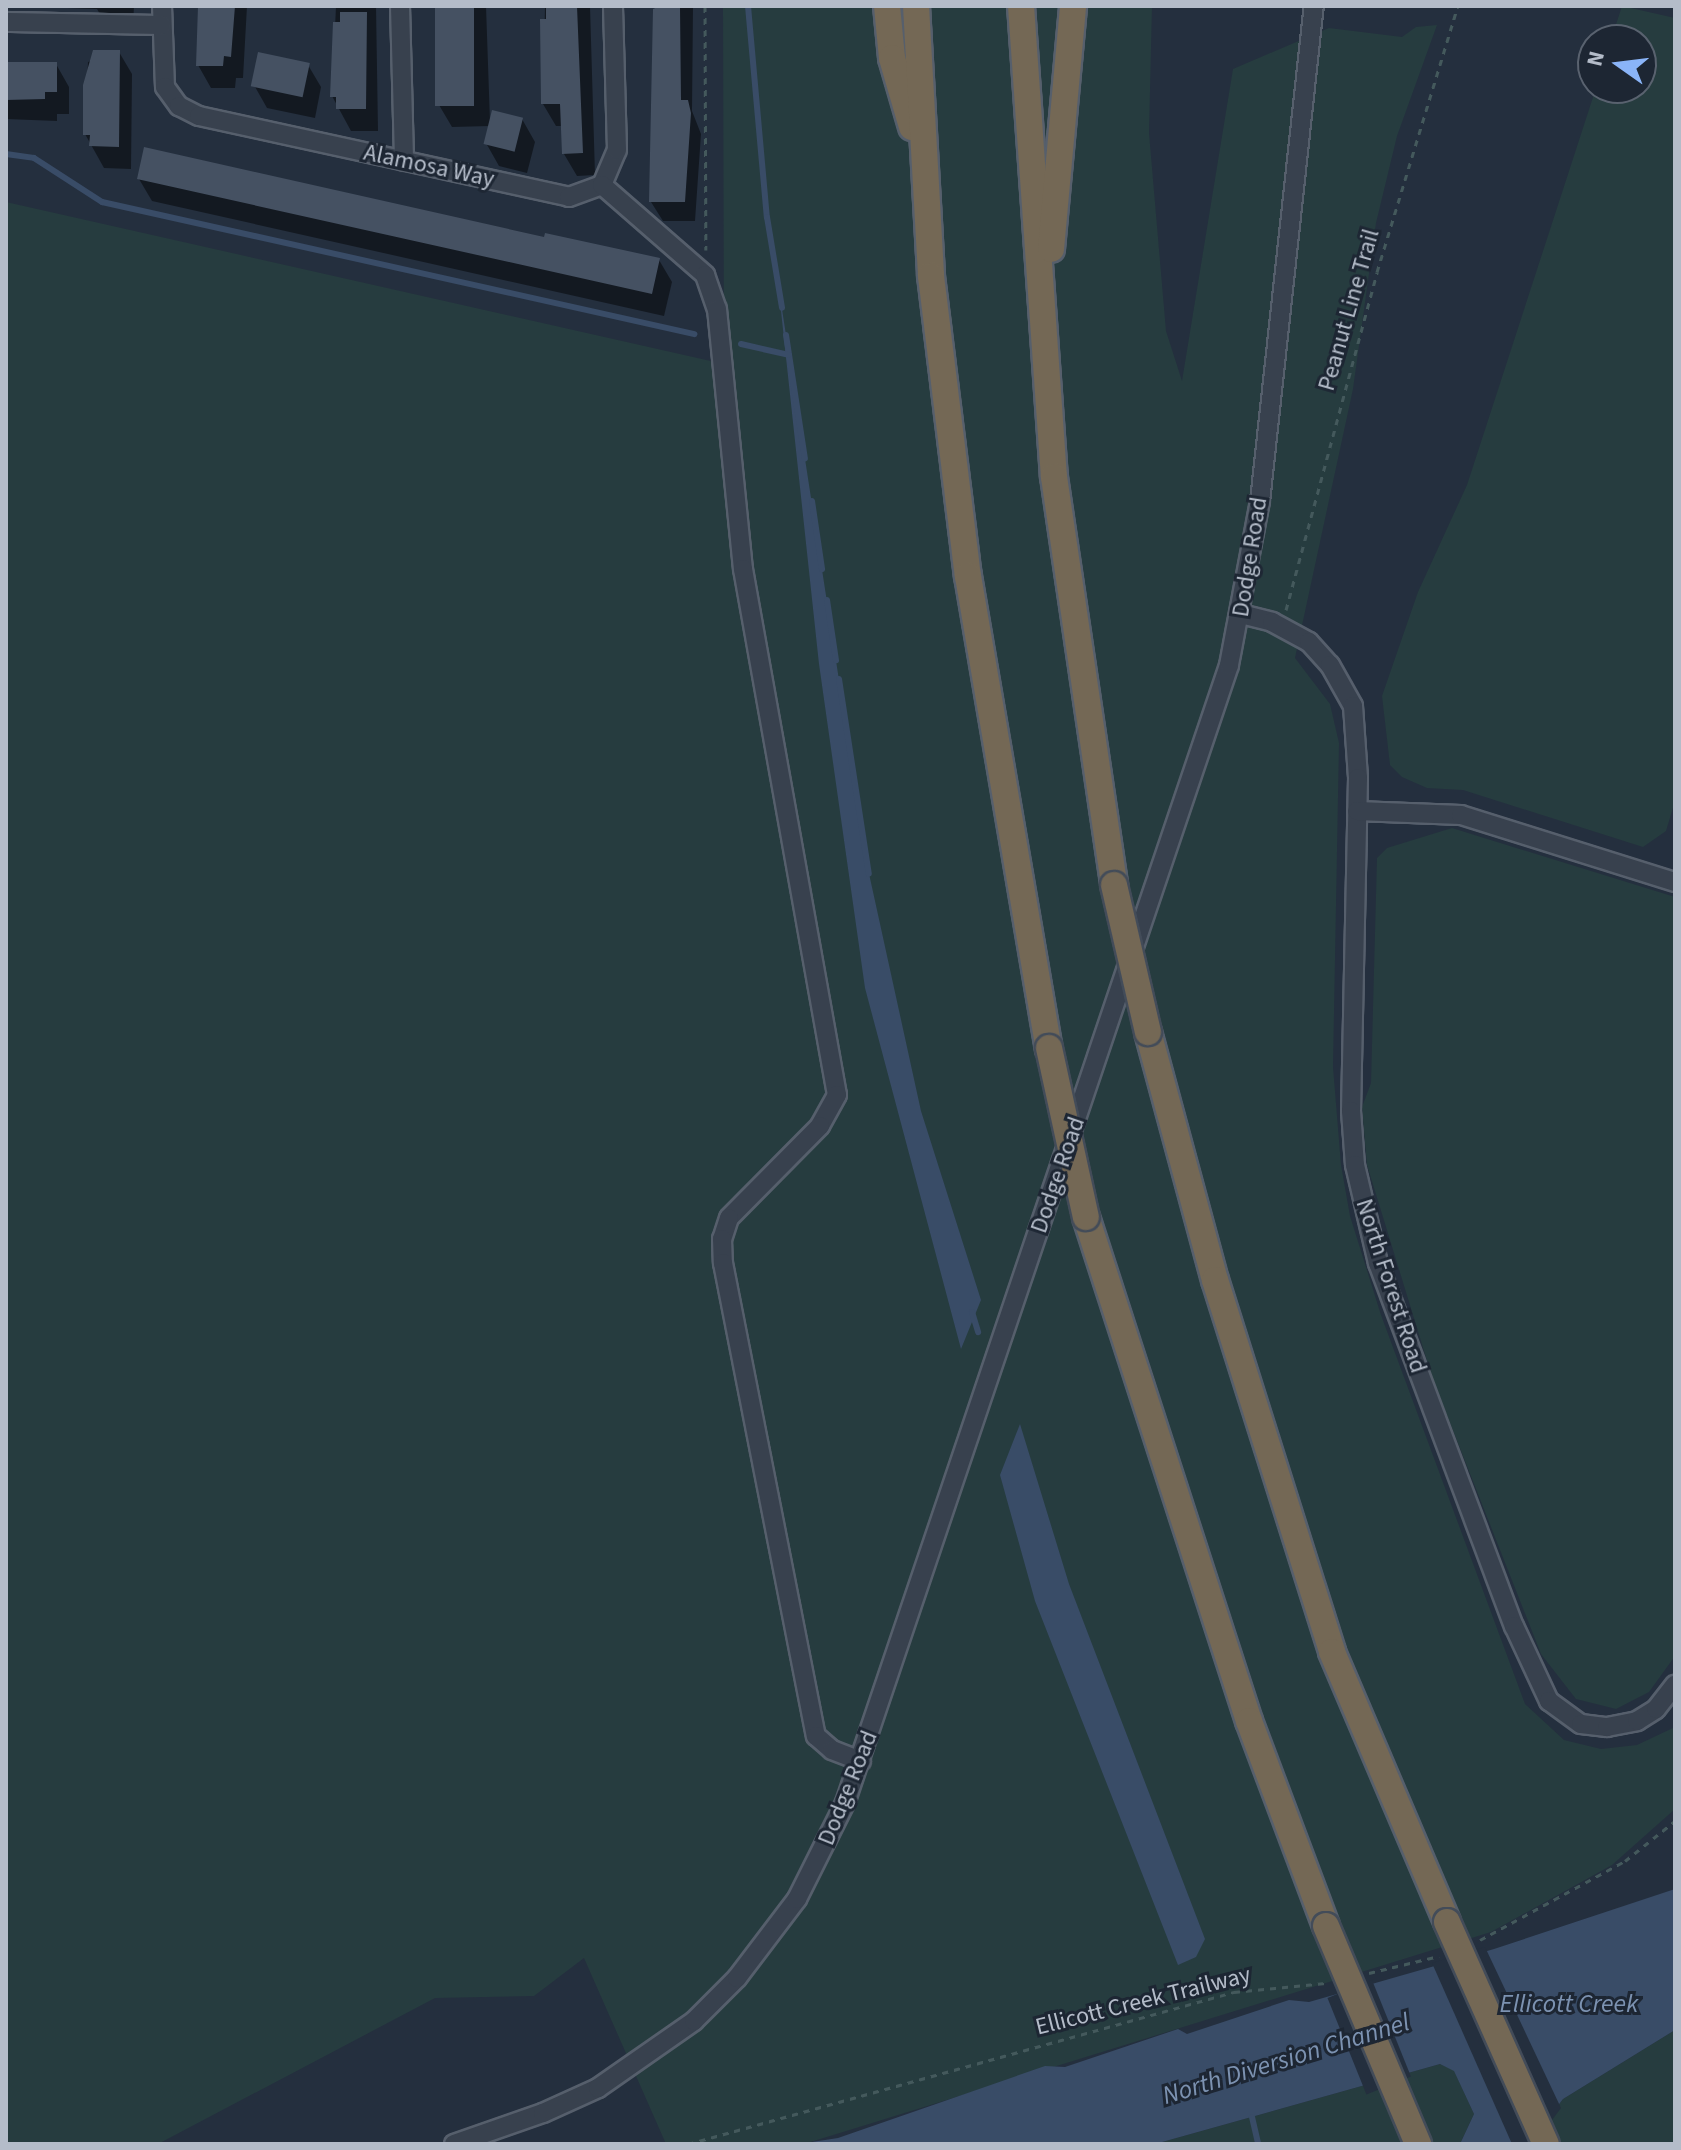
<!DOCTYPE html>
<style>
body{margin:0}
#map{position:relative;width:1681px;height:2150px;overflow:hidden;background:#242f3e;font-family:"Source Sans 3",sans-serif}
div>[style]{position:absolute}
.green>*{inset:0;background:#263c3f}
.water>*{inset:0;background:#394c67}
.pier>*{inset:0;background:#242f3e;transform-origin:0 0}
.shadow>*{inset:0;background:#0007}
.stream>*{height:6px;margin:-3px;padding:0 3px;transform-origin:3px;border-radius:3px;background:#394c67}
.building>*{inset:0;background:#455162;transform-origin:0 0}
.path>*{height:3px;margin-top:-1.5px;transform-origin:0;background:repeating-linear-gradient(90deg,#44595c 0 6px,transparent 0 12px)}
.roads{filter:drop-shadow(2px 0 #565f6c) drop-shadow(-2px 0 #565f6c) drop-shadow(0 2px #565f6c) drop-shadow(0 -2px #565f6c)}
.minor>*{height:18px;margin:-9px;padding:0 9px;transform-origin:9px;border-radius:9px;background:#38414e}
.highway>*{height:26px;margin:-13px;padding:0 13px;transform-origin:13px;border-radius:13px;background:#746855}
.bridges{filter:drop-shadow(2px 0 #434c59) drop-shadow(-2px 0 #434c59) drop-shadow(0 2px #434c59) drop-shadow(0 -2px #434c59)}
.highway-bridge>*{height:26px;margin:-13px;padding:0 13px;transform-origin:13px;border-radius:13px;background:#746855}
span{translate:-50% -50%;white-space:nowrap;text-align:center;line-height:1.15;-webkit-text-stroke:6px #1d2633;paint-order:stroke}
.street-label{font-size:24px;color:#b4bcc9}
.water-label{font-size:26px;color:#7c92b1;font-style:italic}
.frame{position:absolute;inset:0;border:8px solid #b4bcc9;pointer-events:none}
.north{position:absolute;left:1577px;top:24px;width:80px;height:80px;box-sizing:border-box;background:#1d2633;border:2px solid #59626f;border-radius:50%;rotate:284deg;font-size:22px;font-weight:700;line-height:32px;text-align:center;color:#b4bcc9}
.north::after{content:'';display:block;margin:auto;width:28px;height:36px;background:#8ab4f8;clip-path:polygon(50% 0,100% 100%,50% 72%,0 100%)}
</style>
<div id="map">
<div class="green">
<i style="clip-path:polygon(723px 6px,1152px 6px,1149px 133px,1166px 331px,1182px 381px,1233px 69px,1329px 28px,1402px 37px,1416px 27px,1437px 25px,1397px 136px,1376px 223px,1353px 389px,1295px 658px,1330px 704px,1339px 743px,1333px 1067px,1341px 1165px,1350px 1216px,1381px 1315px,1525px 1704px,1564px 1740px,1601px 1749px,1637px 1745px,1675px 1727px,1675px 1809px,1612px 1865px,1491px 1932px,804px 2144px,666px 2144px,584px 1958px,534px 1996px,435px 1998px,158px 2144px,6px 2144px,6px 202px,724px 364px)"></i>
<i style="clip-path:polygon(1622px 6px,1675px 18px,1675px 801px,1666px 831px,1643px 847px,1463px 790px,1427px 788px,1402px 777px,1390px 765px,1382px 696px,1418px 592px,1467px 485px,1596px 88px,1641px 88px,1641px 40px,1611px 40px)"></i>
<i style="clip-path:polygon(1452px 828px,1675px 897px,1675px 1656px,1649px 1692px,1616px 1709px,1576px 1699px,1541px 1654px,1432px 1377px,1367px 1165px,1362px 1107px,1371px 1083px,1377px 858px,1387px 848px)"></i>
<i style="clip-path:polygon(1675px 2030px,1675px 2144px,1529px 2144px,1563px 2099px)"></i>
<i style="clip-path:polygon(1440px 2064px,1454px 2070px,1474px 2114px,1460px 2144px,1155px 2144px)"></i>
</div>
<div class="water">
<i style="clip-path:polygon(778px 283px,868px 869px,921px 1111px,981px 1300px,961px 1349px,865px 988px,819px 664px)"></i>
<i style="clip-path:polygon(1020px 1424px,1069px 1584px,1205px 1939px,1196px 1957px,1178px 1965px,1035px 1601px,1000px 1475px)"></i>
<i style="clip-path:polygon(1675px 1889px,1675px 2030px,1563px 2099px,1529px 2144px,1460px 2144px,1474px 2114px,1454px 2071px,1440px 2064px,1155px 2144px,799px 2144px,838px 2138px,1045px 2066px,1065px 2067px,1178px 2029px,1187px 2034px,1289px 2000px,1309px 2002px,1494px 1949px)"></i>
</div>
<div class="pier">
<i style="clip-path:polygon(1485px 1947px,1561px 2108px,1534px 2144px,1512px 2144px,1432px 1963px)"></i>
<i style="left:1372px;top:1980px;width:104px;height:48px;rotate:68deg"></i>
</div>
<div class="shadow">
<i style="clip-path:polygon(6px 6px,134px 6px,133px 26px,107px 26px,97px 9px)"></i>
<i style="clip-path:polygon(200px 6px,247px 6px,243px 78px,236px 78px,235px 88px,211px 88px,198px 65px)"></i>
<i style="clip-path:polygon(336px 6px,376px 6px,378px 131px,351px 131px,332px 96px)"></i>
<i style="clip-path:polygon(445px 6px,486px 6px,490px 122px,522px 119px,535px 142px,527px 173px,499px 166px,486px 143px,490px 126px,452px 127px,439px 105px)"></i>
<i style="clip-path:polygon(545px 6px,590px 6px,595px 175px,577px 176px,564px 154px,563px 126px,556px 126px,543px 104px)"></i>
<i style="clip-path:polygon(655px 6px,693px 6px,692px 111px,701px 134px,695px 221px,663px 221px,651px 202px)"></i>
<i style="clip-path:polygon(119px 52px,132px 74px,131px 169px,104px 168px,85px 134px,88px 62px)"></i>
<i style="clip-path:polygon(6px 64px,56px 64px,69px 87px,69px 114px,57px 114px,57px 121px,6px 119px)"></i>
<i style="clip-path:polygon(308px 65px,321px 87px,315px 118px,267px 108px,254px 85px)"></i>
<i style="clip-path:polygon(139px 179px,659px 260px,672px 282px,664px 316px,152px 201px)"></i>
</div>
<div class="stream">
<i style="left:748px;top:6px;width:212px;rotate:84.9deg"></i>
<i style="left:767px;top:217px;width:92px;rotate:80.6deg"></i>
<i style="left:6px;top:154px;width:28px;rotate:8deg"></i>
<i style="left:34px;top:158px;width:81px;rotate:32.9deg"></i>
<i style="left:102px;top:202px;width:607px;rotate:12.57deg"></i>
<i style="left:786px;top:335px;width:125px;rotate:81.3deg"></i>
<i style="left:741px;top:344px;width:49px;rotate:12.9deg"></i>
<i style="left:812px;top:501px;width:69px;rotate:81.6deg"></i>
<i style="left:827px;top:600px;width:61px;rotate:81.5deg"></i>
<i style="left:839px;top:679px;width:197px;rotate:81.3deg"></i>
<i style="left:972px;top:1312px;width:21px;rotate:73deg"></i>
<i style="left:1252px;top:2117px;width:28px;rotate:77deg"></i>
</div>
<div class="building">
<i style="clip-path:polygon(198px 6px,235px 6px,231px 57px,224px 56px,223px 66px,196px 66px)"></i>
<i style="left:435px;top:6px;width:39px;height:100px"></i>
<i style="clip-path:polygon(577px 6px,583px 153px,562px 154px,560px 104px,541px 104px,540px 19px,546px 19px,546px 7px)"></i>
<i style="clip-path:polygon(660px 6px,680px 6px,681px 100px,688px 100px,691px 113px,685px 202px,649px 202px,653px 9px)"></i>
<i style="clip-path:polygon(340px 12px,367px 12px,366px 109px,336px 109px,336px 97px,330px 97px,333px 22px,340px 22px)"></i>
<i style="clip-path:polygon(93px 50px,120px 50px,119px 147px,89px 146px,90px 135px,83px 135px,83px 85px)"></i>
<i style="left:258px;top:52px;width:53px;height:35px;rotate:12deg"></i>
<i style="clip-path:polygon(6px 62px,57px 62px,57px 92px,45px 92px,45px 99px,6px 100px)"></i>
<i style="left:492px;top:110px;width:32px;height:35px;rotate:14deg"></i>
<i style="clip-path:polygon(144px 147px,544px 237px,545px 233px,660px 258px,652px 294px,137px 179px)"></i>
</div>
<div class="path">
<i style="left:705px;top:6px;width:244px;rotate:89.8deg"></i>
<i style="left:1286px;top:610px;width:350px;rotate:-74.9deg"></i>
<i style="left:1377px;top:272px;width:278px;rotate:-73.1deg"></i>
<i style="left:1480px;top:1940px;width:165px;rotate:-28.6deg"></i>
<i style="left:1625px;top:1861px;width:64px;rotate:-38.7deg"></i>
<i style="left:1369px;top:1973px;width:72px;rotate:-13.7deg"></i>
<i style="left:688px;top:2144px;width:567px;rotate:-15.56deg"></i>
<i style="left:1234px;top:1992px;width:92px;rotate:-5.6deg"></i>
</div>
<div class="roads">
<div class="minor">
<i style="left:162px;top:6px;width:81px;rotate:87.9deg"></i>
<i style="left:165px;top:87px;width:24px;rotate:54deg"></i>
<i style="left:179px;top:106px;width:22px;rotate:27deg"></i>
<i style="left:199px;top:116px;width:379px;rotate:12.3deg"></i>
<i style="left:569px;top:197px;width:35px;rotate:-20deg"></i>
<i style="left:602px;top:185px;width:38px;rotate:-67deg"></i>
<i style="left:617px;top:150px;width:144px;rotate:-91.6deg"></i>
<i style="left:400px;top:6px;width:155px;rotate:88.5deg"></i>
<i style="left:6px;top:22px;width:156px;rotate:1.1deg"></i>
<i style="left:602px;top:185px;width:137px;rotate:41.1deg"></i>
<i style="left:705px;top:275px;width:36px;rotate:71deg"></i>
<i style="left:717px;top:309px;width:261px;rotate:84.3deg"></i>
<i style="left:743px;top:569px;width:534px;rotate:79.87deg"></i>
<i style="left:837px;top:1095px;width:35px;rotate:119deg"></i>
<i style="left:820px;top:1126px;width:129px;rotate:134.7deg"></i>
<i style="left:729px;top:1218px;width:22px;rotate:108deg"></i>
<i style="left:722px;top:1239px;width:24px;rotate:88deg"></i>
<i style="left:723px;top:1263px;width:482px;rotate:78.9deg"></i>
<i style="left:816px;top:1736px;width:21px;rotate:41deg"></i>
<i style="left:832px;top:1750px;width:31px;rotate:21deg"></i>
<i style="left:1241px;top:614px;width:32px;rotate:14deg"></i>
<i style="left:1272px;top:622px;width:42px;rotate:28.4deg"></i>
<i style="left:1309px;top:642px;width:31px;rotate:48deg"></i>
<i style="left:1330px;top:665px;width:47px;rotate:60.7deg"></i>
<i style="left:1353px;top:706px;width:72px;rotate:86deg"></i>
<i style="left:1358px;top:778px;width:333px;rotate:91.2deg"></i>
<i style="left:1351px;top:1111px;width:54px;rotate:85.8deg"></i>
<i style="left:1355px;top:1165px;width:101px;rotate:76.8deg"></i>
<i style="left:1378px;top:1263px;width:388px;rotate:69.5deg"></i>
<i style="left:1514px;top:1626px;width:83px;rotate:65deg"></i>
<i style="left:1549px;top:1701px;width:39px;rotate:36deg"></i>
<i style="left:1581px;top:1724px;width:26px;rotate:7deg"></i>
<i style="left:1607px;top:1727px;width:31px;rotate:-11deg"></i>
<i style="left:1637px;top:1721px;width:22px;rotate:-32deg"></i>
<i style="left:1656px;top:1709px;width:31px;rotate:-52deg"></i>
<i style="left:1357px;top:811px;width:104px;rotate:2.2deg"></i>
<i style="left:1461px;top:815px;width:224px;rotate:17.4deg"></i>
<i style="left:454px;top:2144px;width:94px;rotate:-19.2deg"></i>
<i style="left:543px;top:2113px;width:60px;rotate:-24.4deg"></i>
<i style="left:598px;top:2088px;width:117px;rotate:-34.9deg"></i>
<i style="left:694px;top:2021px;width:61px;rotate:-45deg"></i>
<i style="left:737px;top:1978px;width:99px;rotate:-52.8deg"></i>
<i style="left:797px;top:1899px;width:107px;rotate:-63.4deg"></i>
<i style="left:845px;top:1803px;width:1201px;rotate:-71.35deg"></i>
<i style="left:1229px;top:665px;width:167px;rotate:-79.3deg"></i>
<i style="left:1260px;top:501px;width:498px;rotate:-83.8deg"></i>
</div>
<div class="highway">
<i style="left:887px;top:6px;width:52px;rotate:84.5deg"></i>
<i style="left:892px;top:58px;width:72px;rotate:73.8deg"></i>
<i style="left:916px;top:6px;width:270px;rotate:86.8deg"></i>
<i style="left:931px;top:276px;width:302px;rotate:83deg"></i>
<i style="left:968px;top:576px;width:479px;rotate:80.3deg"></i>
<i style="left:1021px;top:6px;width:472px;rotate:86deg"></i>
<i style="left:1054px;top:477px;width:412px;rotate:81.6deg"></i>
<i style="left:1051px;top:249px;width:244px;rotate:-84.8deg"></i>
<i style="left:1148px;top:1032px;width:257px;rotate:74.9deg"></i>
<i style="left:1215px;top:1280px;width:390px;rotate:72.5deg"></i>
<i style="left:1332px;top:1652px;width:293px;rotate:66.9deg"></i>
<i style="left:1086px;top:1217px;width:530px;rotate:72.08deg"></i>
<i style="left:1249px;top:1721px;width:219px;rotate:69.4deg"></i>
</div>
</div>
<div class="bridges">
<div class="highway-bridge">
<i style="left:1114px;top:885px;width:151px;rotate:77deg"></i>
<i style="left:1049px;top:1048px;width:173px;rotate:77.7deg"></i>
<i style="left:1447px;top:1922px;width:243px;rotate:66deg"></i>
<i style="left:1326px;top:1926px;width:237px;rotate:67.1deg"></i>
</div>
</div>
<div class="street-label">
<span style="left:429px;top:166px;rotate:12deg">Alamosa Way</span>
<span style="left:1349px;top:310px;rotate:-74deg">Peanut Line Trail</span>
<span style="left:1250px;top:557px;rotate:-81deg">Dodge Road</span>
<span style="left:1058px;top:1175px;rotate:-71deg">Dodge Road</span>
<span style="left:1391px;top:1286px;rotate:72deg">North Forest Road</span>
<span style="left:848px;top:1788px;rotate:-68deg">Dodge Road</span>
<span style="left:1143px;top:2001px;rotate:-14deg">Ellicott Creek Trailway</span>
</div>
<div class="water-label">
<span style="left:1569px;top:2004px">Ellicott Creek</span>
<span style="left:1286px;top:2059px;rotate:-17deg">North Diversion Channel</span>
</div>
<div class="frame"></div>
<div class="north">N</div>
</div>
